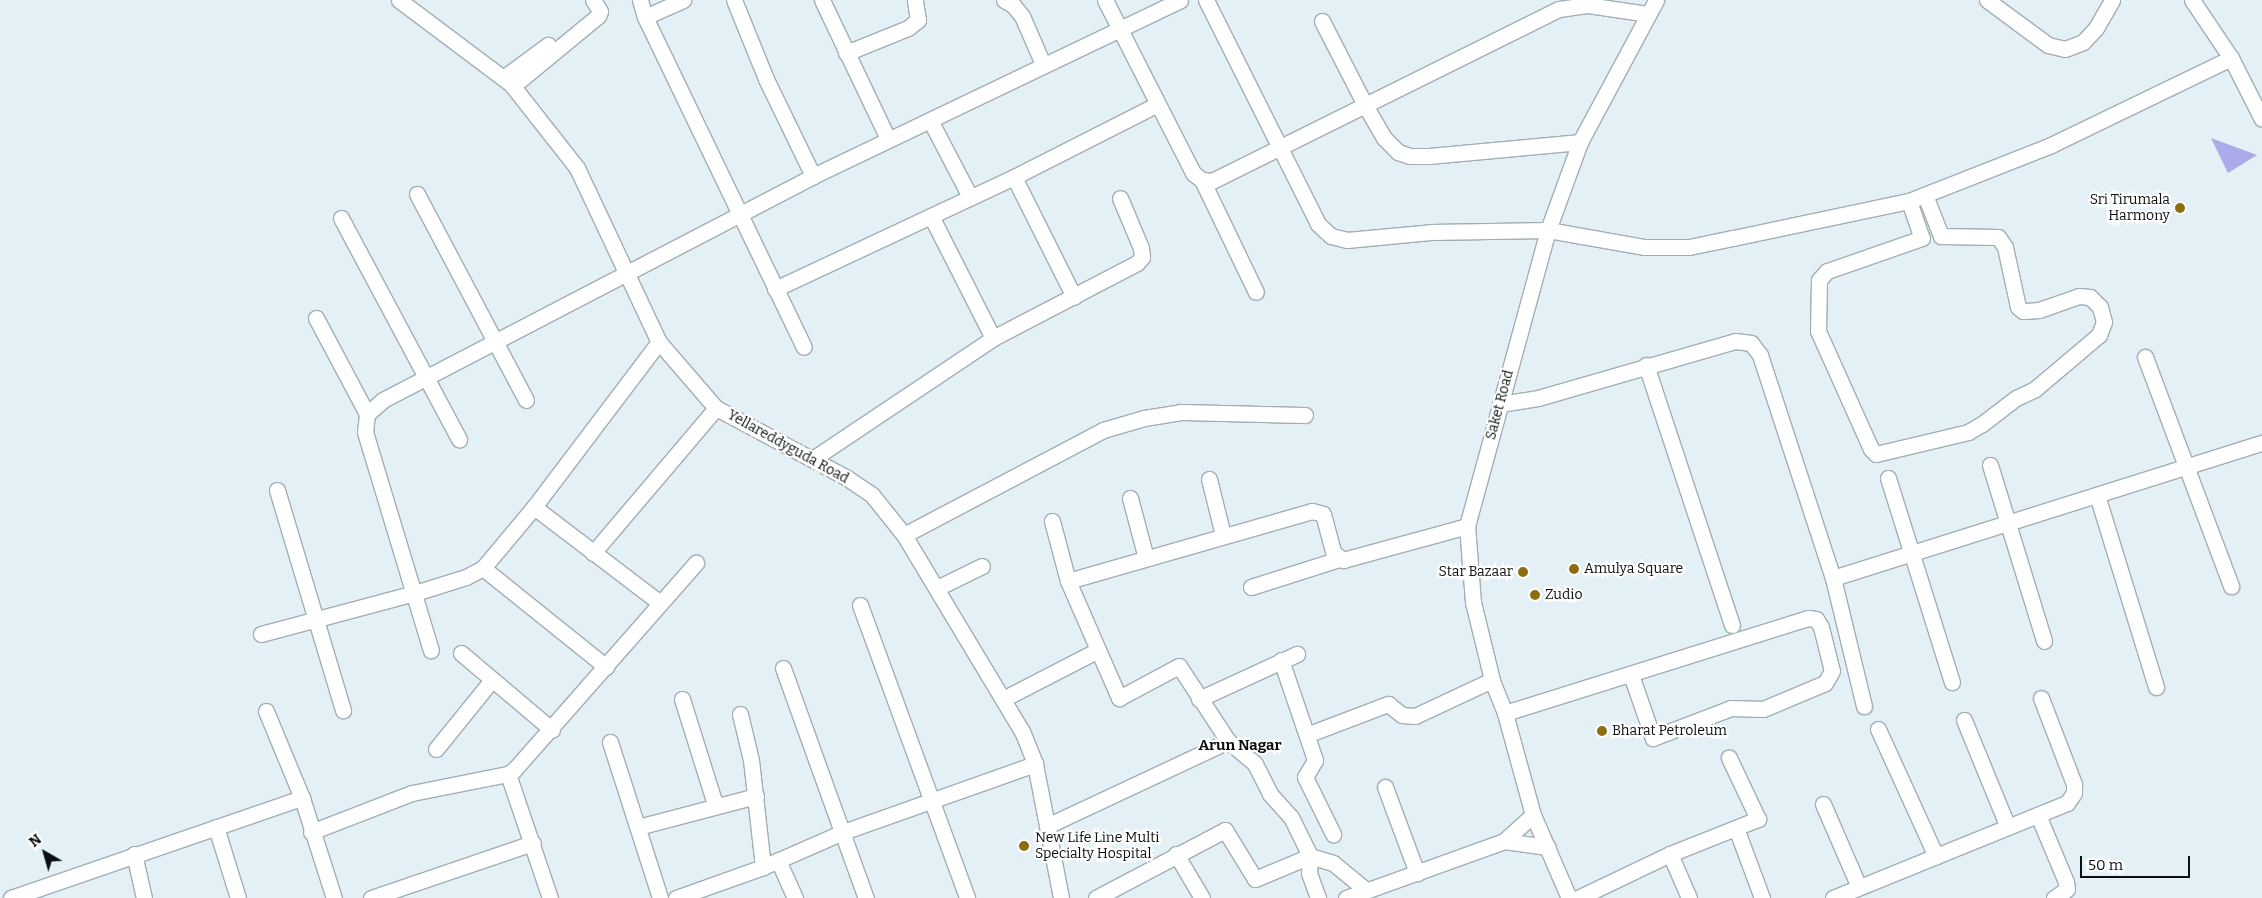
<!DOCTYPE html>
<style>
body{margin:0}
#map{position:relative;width:2262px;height:898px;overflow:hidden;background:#e3f0f6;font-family:Bitter,serif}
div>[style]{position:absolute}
.water>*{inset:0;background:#acaae8}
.roads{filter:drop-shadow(1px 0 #a2aeb4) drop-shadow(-1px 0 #a2aeb4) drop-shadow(0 1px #a2aeb4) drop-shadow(0 -1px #a2aeb4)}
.minor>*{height:15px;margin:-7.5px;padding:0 7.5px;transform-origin:7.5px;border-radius:7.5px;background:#fff}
.dots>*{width:14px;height:14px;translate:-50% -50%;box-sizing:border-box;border:2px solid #fff;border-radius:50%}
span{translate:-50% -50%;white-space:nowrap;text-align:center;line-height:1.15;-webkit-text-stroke:4px #fff;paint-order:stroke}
.poi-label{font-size:14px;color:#0b0f11}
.right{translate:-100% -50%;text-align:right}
.left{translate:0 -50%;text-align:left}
.street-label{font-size:14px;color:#0b0f11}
.neighbourhood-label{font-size:15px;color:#0b0f11;font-weight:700}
.north{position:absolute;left:20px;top:828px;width:50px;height:50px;-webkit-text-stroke:4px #fff;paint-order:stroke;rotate:322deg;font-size:14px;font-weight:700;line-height:20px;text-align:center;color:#0b0f11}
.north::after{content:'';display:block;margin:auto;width:18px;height:22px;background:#0b0f11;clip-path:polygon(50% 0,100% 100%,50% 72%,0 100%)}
.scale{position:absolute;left:2080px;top:856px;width:110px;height:22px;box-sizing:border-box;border:2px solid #0b0f11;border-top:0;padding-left:6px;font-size:15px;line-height:18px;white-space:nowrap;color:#0b0f11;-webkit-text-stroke:4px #fff;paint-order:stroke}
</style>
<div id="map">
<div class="water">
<i style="clip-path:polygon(2211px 138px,2257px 155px,2228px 173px)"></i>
</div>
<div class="roads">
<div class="minor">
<i style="left:399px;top:0;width:140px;rotate:36.9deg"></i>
<i style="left:511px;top:84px;width:107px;rotate:51.8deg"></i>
<i style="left:577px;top:168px;width:192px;rotate:64.8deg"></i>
<i style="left:659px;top:342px;width:87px;rotate:49.2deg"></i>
<i style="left:716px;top:408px;width:149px;rotate:28.1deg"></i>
<i style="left:847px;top:478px;width:30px;rotate:34deg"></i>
<i style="left:872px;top:495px;width:51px;rotate:51.3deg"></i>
<i style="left:904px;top:535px;width:229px;rotate:59deg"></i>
<i style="left:1022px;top:731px;width:35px;rotate:68deg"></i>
<i style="left:1035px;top:764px;width:136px;rotate:79deg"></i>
<i style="left:640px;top:0;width:18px;rotate:74deg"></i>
<i style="left:645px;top:17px;width:366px;rotate:64.3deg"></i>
<i style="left:734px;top:0;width:85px;rotate:67.9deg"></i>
<i style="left:766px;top:79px;width:108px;rotate:64.1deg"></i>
<i style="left:822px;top:0;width:154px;rotate:64.6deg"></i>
<i style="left:1004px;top:0;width:10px;rotate:29deg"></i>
<i style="left:1013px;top:5px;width:14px;rotate:51deg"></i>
<i style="left:1022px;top:16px;width:52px;rotate:66.4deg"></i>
<i style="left:1105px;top:0;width:194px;rotate:63deg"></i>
<i style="left:1193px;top:173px;width:11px;rotate:38deg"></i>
<i style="left:1202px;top:180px;width:10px;rotate:6deg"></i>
<i style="left:1212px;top:181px;width:387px;rotate:-26.4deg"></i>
<i style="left:1559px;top:9px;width:28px;rotate:-8deg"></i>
<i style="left:1587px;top:5px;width:62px;rotate:8.4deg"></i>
<i style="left:1206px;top:0;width:250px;rotate:63.4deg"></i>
<i style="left:1318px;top:224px;width:18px;rotate:43deg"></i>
<i style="left:1331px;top:236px;width:16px;rotate:14deg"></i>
<i style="left:1347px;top:240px;width:84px;rotate:-5.4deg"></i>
<i style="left:1431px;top:232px;width:117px;rotate:-1deg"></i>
<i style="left:1548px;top:230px;width:97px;rotate:10deg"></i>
<i style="left:1644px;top:247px;width:45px"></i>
<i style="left:1689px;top:247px;width:45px;rotate:-11.6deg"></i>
<i style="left:1733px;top:238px;width:180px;rotate:-11.9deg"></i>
<i style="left:1909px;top:201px;width:153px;rotate:-21.5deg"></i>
<i style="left:2051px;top:145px;width:200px;rotate:-25.8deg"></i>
<i style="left:1987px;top:0;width:76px;rotate:36.4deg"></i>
<i style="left:2048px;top:45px;width:17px;rotate:13deg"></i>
<i style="left:2065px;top:49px;width:19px;rotate:-21deg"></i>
<i style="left:2083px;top:42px;width:19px;rotate:-47deg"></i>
<i style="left:2096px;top:28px;width:32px;rotate:-60deg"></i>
<i style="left:2192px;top:0;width:70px;rotate:56.1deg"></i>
<i style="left:2231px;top:58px;width:68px;rotate:63.1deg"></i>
<i style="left:645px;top:17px;width:42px;rotate:-24.1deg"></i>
<i style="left:1322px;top:21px;width:94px;rotate:62.9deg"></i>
<i style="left:1365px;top:105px;width:38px;rotate:60deg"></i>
<i style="left:1384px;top:138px;width:20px;rotate:45deg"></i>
<i style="left:1398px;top:152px;width:13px;rotate:18deg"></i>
<i style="left:1410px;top:156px;width:19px"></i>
<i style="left:1429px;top:156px;width:152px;rotate:-5.3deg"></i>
<i style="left:846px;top:53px;width:67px;rotate:-22deg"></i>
<i style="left:908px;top:28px;width:13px;rotate:-39deg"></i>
<i style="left:918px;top:20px;width:20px;rotate:-99deg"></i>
<i style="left:503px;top:78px;width:56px;rotate:-36.3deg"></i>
<i style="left:513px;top:86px;width:110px;rotate:-39.5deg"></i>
<i style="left:598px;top:16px;width:5px;rotate:-68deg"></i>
<i style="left:600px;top:11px;width:13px;rotate:-122deg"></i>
<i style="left:930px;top:120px;width:87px;rotate:62.5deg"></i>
<i style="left:1014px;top:177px;width:134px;rotate:63.4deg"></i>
<i style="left:1202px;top:180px;width:124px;rotate:64.3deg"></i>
<i style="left:417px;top:194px;width:233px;rotate:62.1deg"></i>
<i style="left:1909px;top:201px;width:39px;rotate:71deg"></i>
<i style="left:1922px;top:238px;width:101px;rotate:160.8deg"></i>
<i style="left:1827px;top:271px;width:12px;rotate:132deg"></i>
<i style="left:1819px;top:280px;width:51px;rotate:91.1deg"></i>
<i style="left:1818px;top:331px;width:129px;rotate:65.8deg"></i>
<i style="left:1871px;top:449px;width:7px;rotate:45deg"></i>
<i style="left:1876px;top:454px;width:95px;rotate:-13.4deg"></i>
<i style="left:1968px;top:432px;width:16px;rotate:-30deg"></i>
<i style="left:1982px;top:424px;width:43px;rotate:-37.4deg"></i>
<i style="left:2016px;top:398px;width:21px;rotate:-25deg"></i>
<i style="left:2035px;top:389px;width:84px;rotate:-40.2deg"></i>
<i style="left:2099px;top:335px;width:14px;rotate:-69deg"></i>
<i style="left:2104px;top:322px;width:16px;rotate:-105deg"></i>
<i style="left:2100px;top:307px;width:14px;rotate:-135deg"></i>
<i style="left:2090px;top:297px;width:11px;rotate:-175deg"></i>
<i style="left:2079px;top:296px;width:42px;rotate:160.7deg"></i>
<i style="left:2039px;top:310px;width:16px;rotate:176deg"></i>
<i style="left:2023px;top:311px;width:6px;rotate:-141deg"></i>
<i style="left:2018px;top:307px;width:61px;rotate:-102.2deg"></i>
<i style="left:2005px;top:247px;width:12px;rotate:-125deg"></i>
<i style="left:1998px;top:237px;width:57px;rotate:-179deg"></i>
<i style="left:1941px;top:236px;width:44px;rotate:-111.3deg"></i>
<i style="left:931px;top:216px;width:137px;rotate:63.1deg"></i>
<i style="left:341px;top:218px;width:251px;rotate:61.9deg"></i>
<i style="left:775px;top:289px;width:264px;rotate:-25.1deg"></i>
<i style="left:1014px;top:177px;width:159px;rotate:-26.9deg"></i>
<i style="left:316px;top:318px;width:109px;rotate:62deg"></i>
<i style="left:367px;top:414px;width:18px;rotate:96deg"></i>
<i style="left:365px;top:432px;width:228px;rotate:73.2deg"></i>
<i style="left:2145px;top:357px;width:245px;rotate:69.4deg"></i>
<i style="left:1646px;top:365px;width:274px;rotate:71.7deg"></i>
<i style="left:1500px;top:404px;width:38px;rotate:-9deg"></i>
<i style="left:1538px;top:398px;width:205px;rotate:-16.1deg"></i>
<i style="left:1735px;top:341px;width:16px;rotate:7deg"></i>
<i style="left:1751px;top:343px;width:15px;rotate:53deg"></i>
<i style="left:1760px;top:355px;width:235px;rotate:71.9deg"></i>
<i style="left:1833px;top:578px;width:132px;rotate:76.4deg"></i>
<i style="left:367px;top:414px;width:21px;rotate:-41deg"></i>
<i style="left:383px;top:400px;width:485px;rotate:-27.5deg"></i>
<i style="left:813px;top:176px;width:407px;rotate:-25.6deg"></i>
<i style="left:814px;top:458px;width:216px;rotate:-33.8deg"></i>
<i style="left:993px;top:338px;width:162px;rotate:-27.5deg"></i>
<i style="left:1137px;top:263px;width:8px;rotate:-50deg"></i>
<i style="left:1142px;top:257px;width:9px;rotate:-96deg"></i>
<i style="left:1141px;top:248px;width:54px;rotate:-112.8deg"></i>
<i style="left:1990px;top:465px;width:184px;rotate:72.9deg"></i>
<i style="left:1888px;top:478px;width:214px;rotate:72.6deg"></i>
<i style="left:1209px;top:479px;width:58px;rotate:76deg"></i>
<i style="left:277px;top:490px;width:230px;rotate:73.3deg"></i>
<i style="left:2097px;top:495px;width:201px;rotate:72.9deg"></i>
<i style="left:1130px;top:498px;width:62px;rotate:75.1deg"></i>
<i style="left:534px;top:507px;width:158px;rotate:37.3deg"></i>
<i style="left:1052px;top:521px;width:62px;rotate:75.1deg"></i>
<i style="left:1068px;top:581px;width:128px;rotate:66.4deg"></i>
<i style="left:1119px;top:698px;width:68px;rotate:-28.1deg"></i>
<i style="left:1179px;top:666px;width:90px;rotate:56.8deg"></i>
<i style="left:1228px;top:741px;width:35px;rotate:40deg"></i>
<i style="left:1255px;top:764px;width:34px;rotate:63deg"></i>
<i style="left:1270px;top:794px;width:31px;rotate:48deg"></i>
<i style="left:1291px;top:817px;width:43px;rotate:64deg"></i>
<i style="left:1310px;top:856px;width:17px;rotate:93deg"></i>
<i style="left:1309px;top:873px;width:27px;rotate:70deg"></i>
<i style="left:904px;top:535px;width:225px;rotate:-27.8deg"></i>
<i style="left:1103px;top:430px;width:43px;rotate:-16.3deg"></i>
<i style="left:1144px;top:418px;width:36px;rotate:-9deg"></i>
<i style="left:1180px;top:412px;width:125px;rotate:1.4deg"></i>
<i style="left:593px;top:553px;width:190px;rotate:-49.7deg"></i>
<i style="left:483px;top:568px;width:158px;rotate:38.8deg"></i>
<i style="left:1833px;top:578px;width:450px;rotate:-17.5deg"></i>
<i style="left:1068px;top:581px;width:254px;rotate:-16deg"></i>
<i style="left:1312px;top:511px;width:11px;rotate:15deg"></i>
<i style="left:1323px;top:514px;width:39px;rotate:75deg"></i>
<i style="left:1333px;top:552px;width:13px;rotate:39deg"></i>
<i style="left:1343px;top:560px;width:129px;rotate:-15.3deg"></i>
<i style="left:1251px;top:587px;width:92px;rotate:-17.7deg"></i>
<i style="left:937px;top:588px;width:50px;rotate:-26.1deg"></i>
<i style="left:860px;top:605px;width:312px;rotate:69.9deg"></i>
<i style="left:261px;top:634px;width:159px;rotate:-14.9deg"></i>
<i style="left:415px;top:593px;width:53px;rotate:-17.4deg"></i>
<i style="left:466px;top:577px;width:19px;rotate:-28deg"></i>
<i style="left:483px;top:568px;width:80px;rotate:-50.1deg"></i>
<i style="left:534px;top:507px;width:207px;rotate:-52.9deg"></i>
<i style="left:461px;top:653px;width:119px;rotate:40.2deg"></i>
<i style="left:1281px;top:660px;width:106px;rotate:71.2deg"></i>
<i style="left:1315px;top:760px;width:20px;rotate:120deg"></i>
<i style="left:1305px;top:777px;width:64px;rotate:63.8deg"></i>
<i style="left:783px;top:668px;width:245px;rotate:70.2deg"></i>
<i style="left:1005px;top:698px;width:102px;rotate:-27.3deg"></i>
<i style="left:682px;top:699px;width:107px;rotate:72.6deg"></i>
<i style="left:714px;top:801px;width:6px;rotate:39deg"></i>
<i style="left:1199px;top:699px;width:108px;rotate:-24.7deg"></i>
<i style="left:266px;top:711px;width:94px;rotate:67.5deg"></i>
<i style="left:302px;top:798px;width:105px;rotate:72.3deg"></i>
<i style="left:1505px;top:713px;width:318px;rotate:-17.4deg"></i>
<i style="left:1808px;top:618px;width:8px;rotate:7deg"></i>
<i style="left:1816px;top:619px;width:9px;rotate:58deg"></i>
<i style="left:1821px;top:627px;width:45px;rotate:76deg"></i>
<i style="left:1832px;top:671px;width:14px;rotate:120deg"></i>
<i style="left:1825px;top:683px;width:67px;rotate:157.2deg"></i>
<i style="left:1763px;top:709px;width:32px;rotate:-178deg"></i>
<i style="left:1731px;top:708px;width:84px;rotate:159deg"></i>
<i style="left:1653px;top:738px;width:67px;rotate:-109.2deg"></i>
<i style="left:740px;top:714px;width:47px;rotate:76.6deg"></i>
<i style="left:751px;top:760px;width:108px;rotate:83.6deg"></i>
<i style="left:1964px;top:720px;width:113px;rotate:67.7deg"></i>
<i style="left:1878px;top:729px;width:140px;rotate:65.5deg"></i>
<i style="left:1309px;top:734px;width:85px;rotate:-20.8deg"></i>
<i style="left:1388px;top:704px;width:18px;rotate:38deg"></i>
<i style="left:1402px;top:715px;width:13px;rotate:4deg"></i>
<i style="left:1415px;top:716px;width:85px;rotate:-25.1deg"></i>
<i style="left:610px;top:742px;width:164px;rotate:72.2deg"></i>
<i style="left:436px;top:749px;width:87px;rotate:-51deg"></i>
<i style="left:508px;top:774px;width:131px;rotate:71.3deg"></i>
<i style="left:1385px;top:787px;width:92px;rotate:69.6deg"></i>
<i style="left:1823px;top:804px;width:90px;rotate:66.6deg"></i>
<i style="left:2038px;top:815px;width:73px;rotate:67.3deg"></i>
<i style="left:2066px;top:882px;width:7px;rotate:82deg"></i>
<i style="left:2067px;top:889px;width:16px;rotate:145deg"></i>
<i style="left:1049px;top:825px;width:198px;rotate:-25.1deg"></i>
<i style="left:216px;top:827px;width:74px;rotate:72.8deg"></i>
<i style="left:638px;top:827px;width:122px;rotate:-14.7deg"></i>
<i style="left:1736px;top:828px;width:75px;rotate:69.6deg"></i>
<i style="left:311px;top:832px;width:108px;rotate:-21.1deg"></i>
<i style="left:412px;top:793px;width:98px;rotate:-11.2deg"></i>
<i style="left:508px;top:774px;width:7px;rotate:-34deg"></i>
<i style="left:514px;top:770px;width:276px;rotate:-48.7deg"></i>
<i style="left:1504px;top:841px;width:44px;rotate:7.8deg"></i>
<i style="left:134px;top:854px;width:45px;rotate:77.2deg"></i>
<i style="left:1176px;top:854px;width:51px;rotate:59.4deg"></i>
<i style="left:1670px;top:854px;width:48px;rotate:66.6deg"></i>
<i style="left:778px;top:860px;width:42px;rotate:65.9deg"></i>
<i style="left:11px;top:898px;width:308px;rotate:-19deg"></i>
<i style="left:371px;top:898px;width:171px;rotate:-18.8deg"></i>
<i style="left:676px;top:898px;width:92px;rotate:-19.6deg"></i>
<i style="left:763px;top:867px;width:87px;rotate:-23.6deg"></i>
<i style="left:843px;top:832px;width:204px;rotate:-19.5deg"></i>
<i style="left:1096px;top:898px;width:146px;rotate:-27.8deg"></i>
<i style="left:1225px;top:830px;width:57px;rotate:58.5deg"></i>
<i style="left:1255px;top:879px;width:60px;rotate:-22.7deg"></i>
<i style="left:1310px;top:856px;width:24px;rotate:17deg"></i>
<i style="left:1333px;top:863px;width:43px;rotate:39.3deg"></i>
<i style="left:1346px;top:898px;width:168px;rotate:-19.8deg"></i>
<i style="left:1504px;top:841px;width:39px;rotate:-42deg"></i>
<i style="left:1569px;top:898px;width:90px;rotate:-113.4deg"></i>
<i style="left:1533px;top:815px;width:106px;rotate:-105.4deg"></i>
<i style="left:1505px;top:713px;width:35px;rotate:-112deg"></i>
<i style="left:1492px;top:680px;width:80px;rotate:-103.7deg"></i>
<i style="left:1473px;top:602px;width:76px;rotate:-94.5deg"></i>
<i style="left:1467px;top:526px;width:307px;rotate:-74.7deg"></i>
<i style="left:1548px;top:230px;width:94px;rotate:-70deg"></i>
<i style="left:1580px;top:142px;width:161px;rotate:-61.8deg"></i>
<i style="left:1578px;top:898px;width:102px;rotate:-25.6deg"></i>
<i style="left:1670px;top:854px;width:95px;rotate:-21.7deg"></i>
<i style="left:1758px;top:819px;width:68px;rotate:-115.4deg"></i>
<i style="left:1833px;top:898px;width:253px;rotate:-22.1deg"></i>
<i style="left:2067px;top:803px;width:12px;rotate:-55deg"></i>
<i style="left:2074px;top:793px;width:9px;rotate:-90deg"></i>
<i style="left:2074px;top:784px;width:92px;rotate:-111deg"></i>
</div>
</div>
<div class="dots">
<i style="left:2180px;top:208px;background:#8d6d10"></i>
<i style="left:1574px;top:569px;background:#8d6d10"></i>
<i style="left:1523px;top:572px;background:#8d6d10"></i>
<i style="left:1535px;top:595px;background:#8d6d10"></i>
<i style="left:1602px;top:731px;background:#8d6d10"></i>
<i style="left:1024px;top:846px;background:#8d6d10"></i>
</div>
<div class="poi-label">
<span class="right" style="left:2170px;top:208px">Sri Tirumala<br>Harmony</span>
<span class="left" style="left:1584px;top:569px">Amulya Square</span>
<span class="right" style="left:1513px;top:572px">Star Bazaar</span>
<span class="left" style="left:1545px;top:595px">Zudio</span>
<span class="left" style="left:1612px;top:731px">Bharat Petroleum</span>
<span class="left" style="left:1035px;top:846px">New Life Line Multi<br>Specialty Hospital</span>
</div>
<div class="street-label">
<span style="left:1500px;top:405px;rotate:-75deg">Saket Road</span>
<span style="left:788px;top:447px;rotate:29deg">Yellareddyguda Road</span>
</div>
<div class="neighbourhood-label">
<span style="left:1240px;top:746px">Arun Nagar</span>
</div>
<div class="north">N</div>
<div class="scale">50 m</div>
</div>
